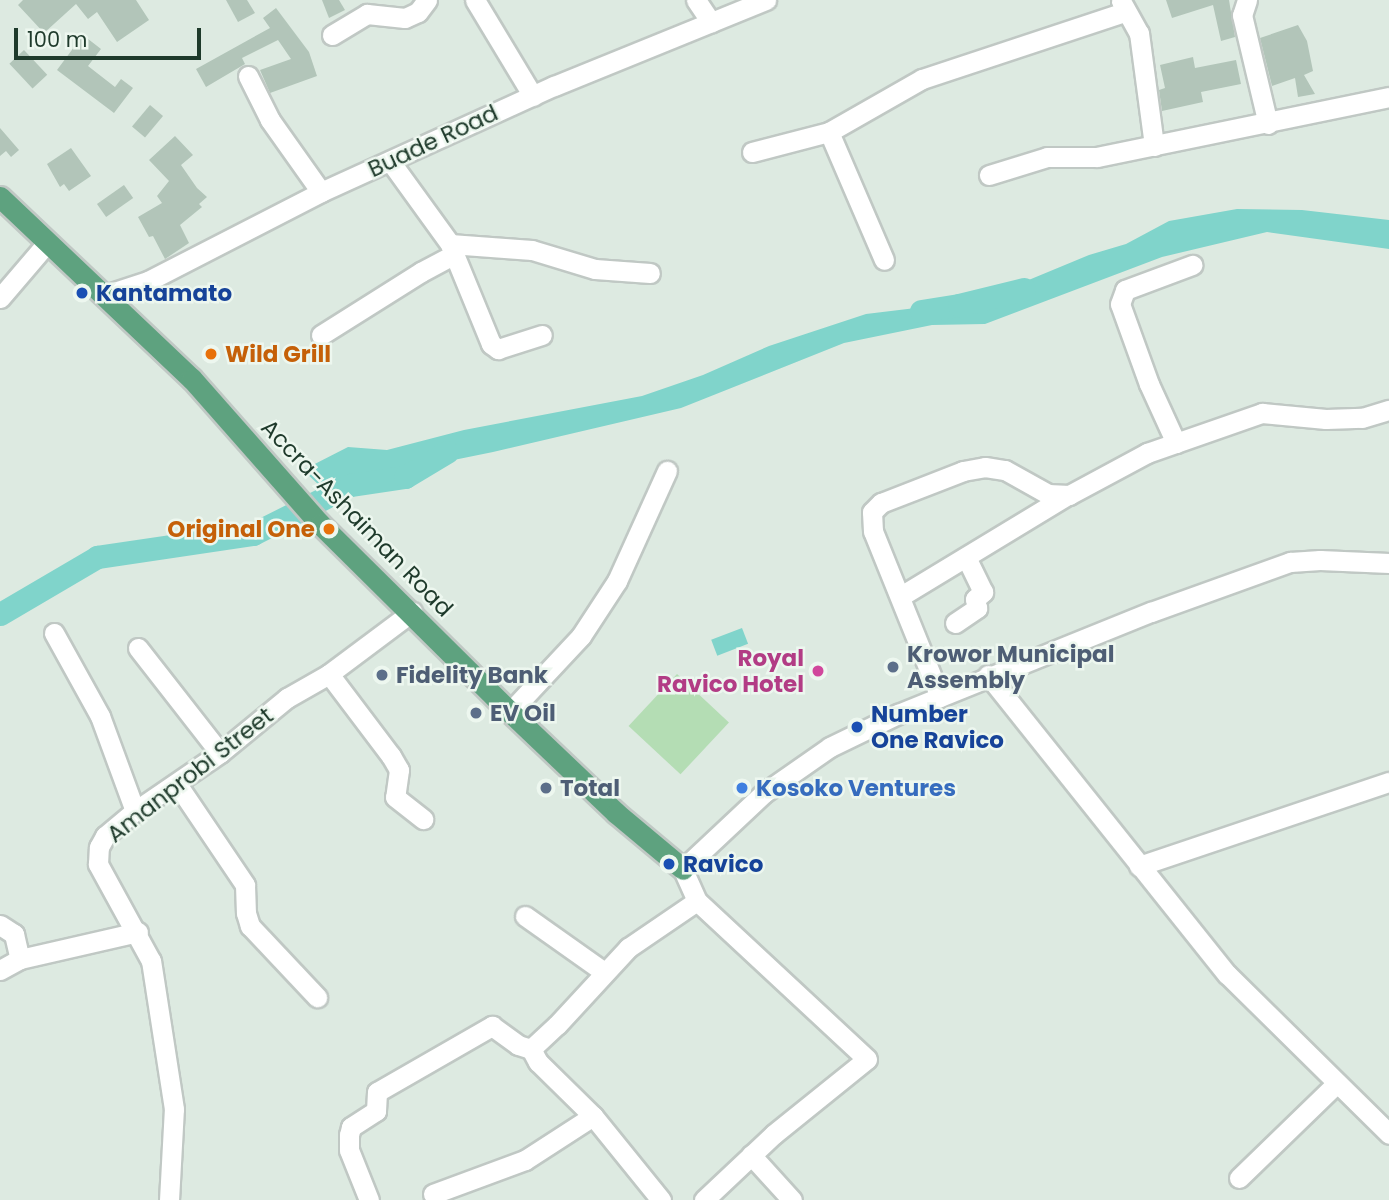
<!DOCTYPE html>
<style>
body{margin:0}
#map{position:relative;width:1389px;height:1200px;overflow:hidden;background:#ddeae1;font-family:Poppins,sans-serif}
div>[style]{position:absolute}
.green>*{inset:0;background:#b4ddb4;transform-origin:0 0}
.water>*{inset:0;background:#80d4cb;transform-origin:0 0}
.river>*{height:23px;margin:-11.5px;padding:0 11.5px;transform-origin:11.5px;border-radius:11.5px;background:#80d4cb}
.building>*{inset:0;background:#b2c5b9;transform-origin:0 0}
.roads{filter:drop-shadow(2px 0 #c0c8c4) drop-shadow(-2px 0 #c0c8c4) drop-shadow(0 2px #c0c8c4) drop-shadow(0 -2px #c0c8c4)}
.minor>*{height:19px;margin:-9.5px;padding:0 9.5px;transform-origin:9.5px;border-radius:9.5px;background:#fff}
.major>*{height:21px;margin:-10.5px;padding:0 10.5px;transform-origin:10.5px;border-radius:10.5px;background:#5ea27f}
.dots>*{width:19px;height:19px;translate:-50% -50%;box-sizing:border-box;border:4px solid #edf7ef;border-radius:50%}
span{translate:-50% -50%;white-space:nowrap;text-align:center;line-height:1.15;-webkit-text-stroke:5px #edf7ef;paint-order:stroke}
.street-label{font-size:23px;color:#1e3a2b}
.transit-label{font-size:23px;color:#164399;font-weight:700}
.left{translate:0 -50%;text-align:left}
.food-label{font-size:23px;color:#c56008;font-weight:700}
.right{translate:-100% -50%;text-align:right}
.service-label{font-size:23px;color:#4e5e75;font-weight:700}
.hotel-label{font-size:23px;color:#b23c85;font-weight:700}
.shop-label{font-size:23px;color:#366cbe;font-weight:700}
.scale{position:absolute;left:14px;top:28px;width:187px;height:32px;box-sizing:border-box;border:4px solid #1e3a2b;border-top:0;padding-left:9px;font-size:21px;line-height:24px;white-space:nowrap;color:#1e3a2b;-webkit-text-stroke:5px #edf7ef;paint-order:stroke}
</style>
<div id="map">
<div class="green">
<i style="left:677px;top:674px;width:71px;height:71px;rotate:43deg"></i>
</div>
<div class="water">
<i style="clip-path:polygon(1237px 209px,1302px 210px,1389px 220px,1389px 249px,1267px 232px,1162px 257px,985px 324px,932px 325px,844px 343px,681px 408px,493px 452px,321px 487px,303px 470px,348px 447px,387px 450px,464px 430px,642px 396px,703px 375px,769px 346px,866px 314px,924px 307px,979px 306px,1000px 292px,1089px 255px,1126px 244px,1169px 221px)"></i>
<i style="left:742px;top:628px;width:17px;height:33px;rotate:69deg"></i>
</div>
<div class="river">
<i style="left:921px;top:311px;width:38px;rotate:-9deg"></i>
<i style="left:959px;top:305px;width:67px;rotate:-13.8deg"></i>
<i style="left:0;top:614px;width:113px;rotate:-30.4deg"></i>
<i style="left:97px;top:557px;width:158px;rotate:-8.4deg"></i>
<i style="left:253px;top:534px;width:109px;rotate:-26.8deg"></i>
<i style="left:350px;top:485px;width:56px;rotate:-8.3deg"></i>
<i style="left:405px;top:477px;width:49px;rotate:-30.8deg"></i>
</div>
<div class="building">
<i style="clip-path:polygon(23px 0,136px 0,149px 20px,117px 42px,97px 12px,88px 19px,76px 4px,44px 33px,18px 5px)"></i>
<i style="clip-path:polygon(226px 0,247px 0,255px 13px,238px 22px)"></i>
<i style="clip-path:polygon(322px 0,339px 0,345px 10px,329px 18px)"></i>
<i style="clip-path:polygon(1166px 0,1229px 0,1235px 37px,1221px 41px,1213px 5px,1172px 18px)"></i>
<i style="clip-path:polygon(276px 8px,309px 52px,317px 76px,270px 93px,260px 70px,291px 59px,278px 40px,242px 58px,245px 64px,206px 87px,196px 69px,270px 28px,263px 18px)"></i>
<i style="clip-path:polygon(1298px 25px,1307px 41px,1313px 71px,1304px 75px,1315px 94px,1298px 97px,1295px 78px,1272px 86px,1260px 38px)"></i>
<i style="clip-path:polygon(83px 35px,101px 49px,88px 66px,115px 87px,121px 79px,133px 88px,114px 113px,57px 70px)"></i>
<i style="left:24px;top:50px;width:34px;height:20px;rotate:47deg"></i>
<i style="clip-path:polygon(1193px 57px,1195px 68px,1236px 60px,1241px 84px,1201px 92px,1203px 102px,1162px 111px,1159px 90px,1165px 88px,1160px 65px)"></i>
<i style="left:150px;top:105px;width:17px;height:28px;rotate:40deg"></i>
<i style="clip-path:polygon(0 128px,19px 150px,11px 157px,6px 151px,0 156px)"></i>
<i style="clip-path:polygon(175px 136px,193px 155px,181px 165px,197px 188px,207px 197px,199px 204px,202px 207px,180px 225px,189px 243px,165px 259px,153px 236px,149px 237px,138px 217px,162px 203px,157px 196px,169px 181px,149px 160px)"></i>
<i style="clip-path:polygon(71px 148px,91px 176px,69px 191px,64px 184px,60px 187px,47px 164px)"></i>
<i style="left:124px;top:185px;width:16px;height:33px;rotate:55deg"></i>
</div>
<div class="roads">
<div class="minor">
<i style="left:475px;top:0;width:112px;rotate:58.9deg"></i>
<i style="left:696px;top:0;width:27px;rotate:56deg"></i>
<i style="left:1247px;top:0;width:16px;rotate:108deg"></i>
<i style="left:1242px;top:15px;width:112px;rotate:76.6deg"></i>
<i style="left:1121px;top:1px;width:37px;rotate:61deg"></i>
<i style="left:1139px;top:33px;width:114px;rotate:82.4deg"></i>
<i style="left:332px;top:35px;width:41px;rotate:-31deg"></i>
<i style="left:367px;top:14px;width:38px;rotate:6deg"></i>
<i style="left:405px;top:18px;width:14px;rotate:-25deg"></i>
<i style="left:418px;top:12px;width:15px;rotate:-53deg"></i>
<i style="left:248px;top:76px;width:49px;rotate:63.4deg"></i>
<i style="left:270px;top:120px;width:88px;rotate:54.7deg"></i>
<i style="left:829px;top:132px;width:139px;rotate:66.7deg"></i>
<i style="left:752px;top:152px;width:80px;rotate:-14.6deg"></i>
<i style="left:829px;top:132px;width:107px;rotate:-29.7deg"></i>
<i style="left:922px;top:79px;width:214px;rotate:-18.3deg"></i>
<i style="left:390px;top:161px;width:102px;rotate:54.1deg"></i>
<i style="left:450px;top:244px;width:108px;rotate:67.7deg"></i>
<i style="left:491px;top:344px;width:9px;rotate:36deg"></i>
<i style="left:498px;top:349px;width:46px;rotate:-17.7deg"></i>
<i style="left:989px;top:175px;width:61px;rotate:-17.2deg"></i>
<i style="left:1047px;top:157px;width:50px"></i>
<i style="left:1097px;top:157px;width:298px;rotate:-11.6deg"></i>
<i style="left:450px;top:244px;width:82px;rotate:4.2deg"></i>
<i style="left:532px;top:250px;width:66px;rotate:16.8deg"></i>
<i style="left:595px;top:269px;width:55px;rotate:4.2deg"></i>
<i style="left:105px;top:295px;width:45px;rotate:-18deg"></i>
<i style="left:148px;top:281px;width:195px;rotate:-27.2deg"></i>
<i style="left:321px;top:192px;width:256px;rotate:-24.5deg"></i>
<i style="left:554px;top:86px;width:229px;rotate:-22.1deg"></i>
<i style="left:0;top:298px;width:72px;rotate:-49.5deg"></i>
<i style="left:321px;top:335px;width:118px;rotate:-32.2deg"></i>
<i style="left:421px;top:272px;width:38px;rotate:-28deg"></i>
<i style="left:1176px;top:443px;width:65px;rotate:-114.6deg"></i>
<i style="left:1149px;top:384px;width:85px;rotate:-109.9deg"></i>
<i style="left:1120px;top:304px;width:15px;rotate:-70deg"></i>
<i style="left:1125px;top:290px;width:72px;rotate:-20.5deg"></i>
<i style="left:901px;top:596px;width:195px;rotate:-31.2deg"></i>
<i style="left:955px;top:623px;width:27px;rotate:-34deg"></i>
<i style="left:977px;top:608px;width:9px;rotate:-103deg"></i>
<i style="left:975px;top:599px;width:11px;rotate:-41deg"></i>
<i style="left:983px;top:592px;width:39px;rotate:-116deg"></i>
<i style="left:54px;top:633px;width:95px;rotate:61deg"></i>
<i style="left:100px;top:716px;width:101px;rotate:69.8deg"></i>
<i style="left:138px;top:648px;width:133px;rotate:52deg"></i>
<i style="left:329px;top:674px;width:103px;rotate:52.9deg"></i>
<i style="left:391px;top:756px;width:16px;rotate:60deg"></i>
<i style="left:399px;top:770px;width:27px;rotate:98deg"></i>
<i style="left:395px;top:797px;width:36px;rotate:38deg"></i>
<i style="left:988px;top:675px;width:383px;rotate:51.4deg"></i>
<i style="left:1227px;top:974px;width:228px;rotate:44.6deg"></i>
<i style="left:940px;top:697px;width:179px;rotate:-112deg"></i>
<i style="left:873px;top:531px;width:19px;rotate:-93deg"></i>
<i style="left:872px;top:512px;width:13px;rotate:-45deg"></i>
<i style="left:881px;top:503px;width:88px;rotate:-21.3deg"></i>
<i style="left:963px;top:471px;width:22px;rotate:-10deg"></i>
<i style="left:985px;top:467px;width:20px;rotate:9deg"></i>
<i style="left:1005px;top:470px;width:49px;rotate:29.2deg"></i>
<i style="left:1048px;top:494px;width:21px;rotate:3deg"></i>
<i style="left:1069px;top:495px;width:89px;rotate:-28.3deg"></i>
<i style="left:1147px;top:453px;width:122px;rotate:-19.2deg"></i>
<i style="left:1262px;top:413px;width:64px;rotate:5.4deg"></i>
<i style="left:1326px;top:419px;width:36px;rotate:-2deg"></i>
<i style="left:1362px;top:418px;width:28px;rotate:-17deg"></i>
<i style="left:510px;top:712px;width:104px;rotate:-46.9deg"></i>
<i style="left:581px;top:636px;width:66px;rotate:-56.8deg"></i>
<i style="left:617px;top:581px;width:121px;rotate:-65.6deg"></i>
<i style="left:177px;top:784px;width:122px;rotate:56deg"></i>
<i style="left:245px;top:885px;width:28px;rotate:88deg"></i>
<i style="left:246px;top:913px;width:14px;rotate:73deg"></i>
<i style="left:250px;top:926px;width:98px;rotate:46.7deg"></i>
<i style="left:1139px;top:866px;width:264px;rotate:-18.6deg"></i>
<i style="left:525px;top:916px;width:97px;rotate:35.3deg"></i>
<i style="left:0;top:925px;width:17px;rotate:33deg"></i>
<i style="left:14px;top:934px;width:26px;rotate:77deg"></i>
<i style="left:0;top:970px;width:23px;rotate:-29deg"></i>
<i style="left:20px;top:959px;width:121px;rotate:-12.9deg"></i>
<i style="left:751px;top:1155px;width:61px;rotate:47.7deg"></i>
<i style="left:1239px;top:1178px;width:135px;rotate:-44.1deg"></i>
<i style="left:433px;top:1194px;width:98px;rotate:-20.3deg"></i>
<i style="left:525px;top:1160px;width:81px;rotate:-32.9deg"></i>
<i style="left:169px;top:1200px;width:91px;rotate:-86.9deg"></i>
<i style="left:174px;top:1109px;width:150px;rotate:-98.8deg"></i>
<i style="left:151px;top:961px;width:111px;rotate:-118.7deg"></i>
<i style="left:98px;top:864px;width:17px;rotate:-87deg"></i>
<i style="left:99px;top:847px;width:13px;rotate:-61deg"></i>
<i style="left:105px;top:836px;width:39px;rotate:-40deg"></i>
<i style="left:135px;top:811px;width:103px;rotate:-34.3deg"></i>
<i style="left:220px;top:753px;width:87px;rotate:-39.4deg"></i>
<i style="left:287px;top:698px;width:48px;rotate:-29.7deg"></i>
<i style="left:329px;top:674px;width:104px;rotate:-36.8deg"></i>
<i style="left:369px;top:1200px;width:54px;rotate:-111.8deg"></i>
<i style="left:349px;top:1150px;width:15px;rotate:-90deg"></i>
<i style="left:349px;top:1135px;width:8px;rotate:-76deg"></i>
<i style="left:351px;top:1127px;width:30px;rotate:-33deg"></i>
<i style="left:376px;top:1111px;width:19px;rotate:-87deg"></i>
<i style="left:377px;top:1092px;width:133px;rotate:-29.9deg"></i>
<i style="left:492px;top:1026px;width:32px;rotate:36deg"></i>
<i style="left:518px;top:1045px;width:14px;rotate:17deg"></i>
<i style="left:661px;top:1200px;width:108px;rotate:-129deg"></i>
<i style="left:593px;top:1116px;width:77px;rotate:-135.5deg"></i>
<i style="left:538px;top:1062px;width:15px;rotate:-118deg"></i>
<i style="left:531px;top:1049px;width:35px;rotate:-43deg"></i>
<i style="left:557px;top:1025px;width:105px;rotate:-47.3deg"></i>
<i style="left:628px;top:948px;width:83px;rotate:-34.3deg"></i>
<i style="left:704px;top:1200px;width:96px;rotate:-43.3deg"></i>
<i style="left:774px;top:1134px;width:119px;rotate:-38.9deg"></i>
<i style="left:867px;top:1059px;width:232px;rotate:-137.1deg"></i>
<i style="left:697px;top:901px;width:35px;rotate:-114deg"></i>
<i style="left:683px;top:869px;width:111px;rotate:-43.2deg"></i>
<i style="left:764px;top:793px;width:80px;rotate:-34.9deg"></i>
<i style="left:830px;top:747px;width:76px;rotate:-25.9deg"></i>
<i style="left:898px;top:714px;width:273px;rotate:-22deg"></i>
<i style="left:1151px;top:612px;width:148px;rotate:-19.8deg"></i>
<i style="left:1290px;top:562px;width:30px;rotate:-4deg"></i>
<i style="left:1320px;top:560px;width:69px;rotate:2.5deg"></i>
</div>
<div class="major">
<i style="left:0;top:197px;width:265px;rotate:43.5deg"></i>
<i style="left:192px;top:379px;width:193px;rotate:48.6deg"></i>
<i style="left:320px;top:524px;width:267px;rotate:44.7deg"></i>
<i style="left:510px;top:712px;width:146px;rotate:43.6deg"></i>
<i style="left:616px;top:813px;width:87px;rotate:39.9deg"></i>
</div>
</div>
<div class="dots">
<i style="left:82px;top:293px;background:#1a4fb4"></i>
<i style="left:211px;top:354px;background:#e8710a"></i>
<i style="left:329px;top:529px;background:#e8710a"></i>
<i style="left:893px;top:667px;background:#5c6f8a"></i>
<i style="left:818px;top:671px;background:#d1479c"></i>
<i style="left:382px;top:675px;background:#5c6f8a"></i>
<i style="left:476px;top:713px;background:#5c6f8a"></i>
<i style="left:857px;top:727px;background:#1a4fb4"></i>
<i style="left:546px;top:788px;background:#5c6f8a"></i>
<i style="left:742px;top:788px;background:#3f7fe0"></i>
<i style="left:669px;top:864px;background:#1a4fb4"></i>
</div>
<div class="street-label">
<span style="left:433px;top:141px;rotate:-25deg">Buade Road</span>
<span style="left:357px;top:518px;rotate:46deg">Accra-Ashaiman Road</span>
<span style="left:190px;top:775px;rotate:-38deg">Amanprobi Street</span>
</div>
<div class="transit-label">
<span class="left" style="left:96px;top:293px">Kantamato</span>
<span class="left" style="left:871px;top:727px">Number<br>One Ravico</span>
<span class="left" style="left:683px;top:864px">Ravico</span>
</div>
<div class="food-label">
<span class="left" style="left:225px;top:354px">Wild Grill</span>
<span class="right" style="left:315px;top:529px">Original One</span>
</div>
<div class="service-label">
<span class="left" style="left:907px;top:667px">Krowor Municipal<br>Assembly</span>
<span class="left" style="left:396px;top:675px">Fidelity Bank</span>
<span class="left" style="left:490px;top:713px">EV Oil</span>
<span class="left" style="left:560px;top:788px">Total</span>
</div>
<div class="hotel-label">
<span class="right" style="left:804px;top:671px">Royal<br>Ravico Hotel</span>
</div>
<div class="shop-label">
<span class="left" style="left:756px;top:788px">Kosoko Ventures</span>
</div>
<div class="scale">100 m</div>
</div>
